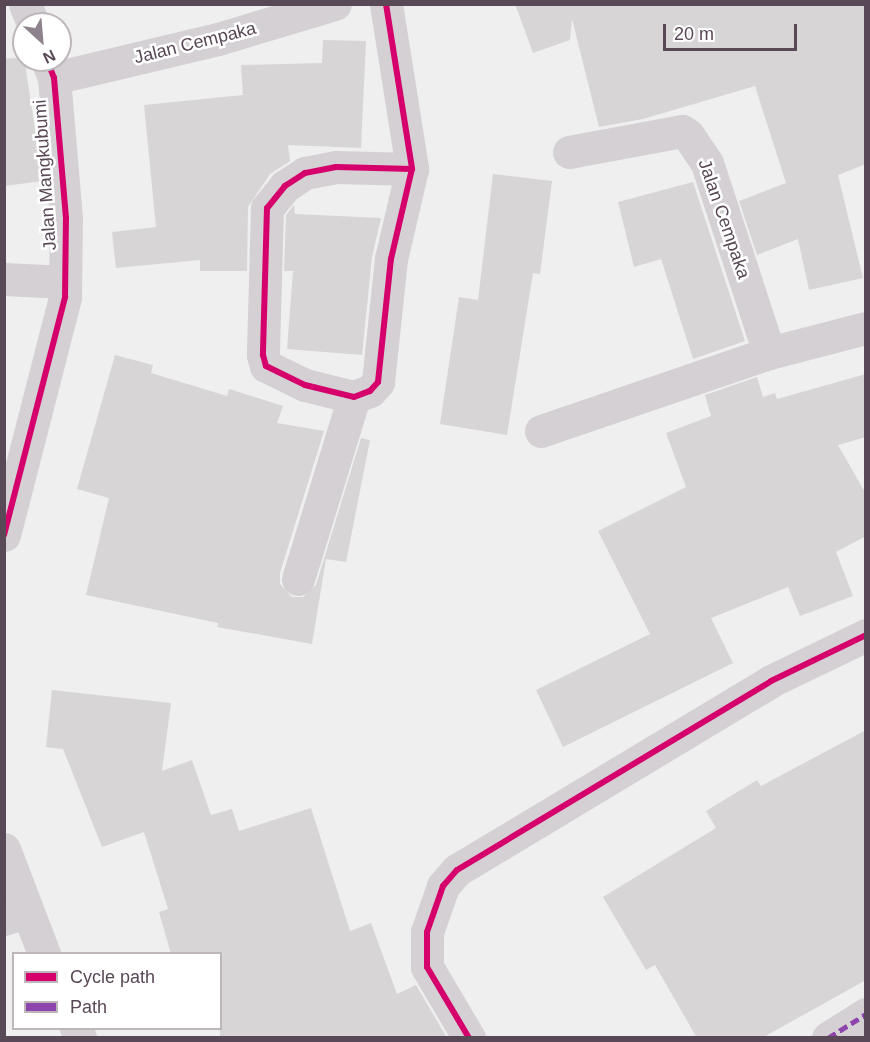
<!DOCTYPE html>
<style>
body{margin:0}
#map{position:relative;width:870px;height:1042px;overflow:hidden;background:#efefef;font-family:Arial,sans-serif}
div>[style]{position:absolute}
.building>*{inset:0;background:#d8d5d7}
.minor>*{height:33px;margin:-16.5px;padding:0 16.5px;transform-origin:16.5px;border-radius:16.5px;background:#d4d0d3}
.tertiary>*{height:33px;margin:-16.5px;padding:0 16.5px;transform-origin:16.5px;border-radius:16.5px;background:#d4d0d3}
.quiet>*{height:4.5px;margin-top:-2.25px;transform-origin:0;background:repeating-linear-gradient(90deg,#8e44ad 0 9px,transparent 0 13.5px)}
.cycleway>*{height:6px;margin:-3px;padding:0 3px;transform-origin:3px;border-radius:3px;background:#d6006c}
span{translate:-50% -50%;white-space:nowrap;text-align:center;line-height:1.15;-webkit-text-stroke:5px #fff;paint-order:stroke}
.street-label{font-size:18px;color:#594856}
.frame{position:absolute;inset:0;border:6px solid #594856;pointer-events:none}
.legend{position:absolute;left:12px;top:952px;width:210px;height:78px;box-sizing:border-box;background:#fff;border:2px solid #bdb6bb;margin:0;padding:8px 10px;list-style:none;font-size:18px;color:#594856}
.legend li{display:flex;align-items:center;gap:12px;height:30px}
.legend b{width:30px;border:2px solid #bdb6bb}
.north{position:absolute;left:12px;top:12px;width:60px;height:60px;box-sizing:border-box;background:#fff;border:2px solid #bdb6bb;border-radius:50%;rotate:154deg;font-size:16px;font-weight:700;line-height:24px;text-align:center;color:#594856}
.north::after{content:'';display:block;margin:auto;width:21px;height:27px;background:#8e828c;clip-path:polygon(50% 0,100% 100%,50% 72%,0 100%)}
.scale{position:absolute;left:663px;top:24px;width:134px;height:27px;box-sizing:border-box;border:3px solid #594856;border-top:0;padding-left:8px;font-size:18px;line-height:21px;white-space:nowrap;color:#594856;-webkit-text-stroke:4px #fff;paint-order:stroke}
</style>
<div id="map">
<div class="building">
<i style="clip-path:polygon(515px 4px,866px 4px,866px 164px,838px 175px,863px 278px,809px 290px,798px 239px,757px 255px,739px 201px,786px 183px,755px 86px,643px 119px,599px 127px,572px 19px,570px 40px,533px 53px)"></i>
<i style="clip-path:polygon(323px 40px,366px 41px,361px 148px,288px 145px,290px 161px,270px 174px,248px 207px,247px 271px,200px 271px,200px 260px,116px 268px,112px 232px,156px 227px,144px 105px,243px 95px,241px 65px,322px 63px)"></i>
<i style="clip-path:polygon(24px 57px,43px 181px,4px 186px,4px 59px)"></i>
<i style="clip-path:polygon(493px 174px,552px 181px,540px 274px,533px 273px,507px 435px,440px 424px,459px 297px,478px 300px)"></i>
<i style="clip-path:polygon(693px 182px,745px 341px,693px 359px,661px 259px,634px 267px,618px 202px)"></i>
<i style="clip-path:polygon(294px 205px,295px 214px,381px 218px,372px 257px,362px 355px,287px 349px,293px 271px,284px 271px,286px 215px)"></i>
<i style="clip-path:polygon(115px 355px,153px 365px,151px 373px,227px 396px,229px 389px,283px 406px,277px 423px,324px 431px,280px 573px,280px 584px,292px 597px,303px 597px,316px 585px,361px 438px,370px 440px,346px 562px,326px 559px,312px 644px,217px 627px,218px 623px,86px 595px,109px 498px,77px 489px)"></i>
<i style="clip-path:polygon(866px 374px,866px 437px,838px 445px,866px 494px,866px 536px,836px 552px,853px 596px,800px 616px,788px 587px,711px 618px,733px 663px,563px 747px,536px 690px,650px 634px,598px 531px,686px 487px,666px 433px,711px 416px,705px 395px,757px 377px,763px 397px,775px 393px,777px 399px)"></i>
<i style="clip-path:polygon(52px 690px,171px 703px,162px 771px,192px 760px,211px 815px,232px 809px,239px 831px,311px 808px,350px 931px,371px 923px,397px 994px,416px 985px,447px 1038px,220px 1038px,220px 954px,171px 954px,159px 912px,168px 909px,144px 832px,102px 847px,63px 749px,46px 747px)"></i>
<i style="clip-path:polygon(866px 730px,866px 980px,762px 1038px,697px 1038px,655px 965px,646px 970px,603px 897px,716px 828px,706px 811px,757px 780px,761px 786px)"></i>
</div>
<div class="minor">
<i style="left:386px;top:4px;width:167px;rotate:81deg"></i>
<i style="left:412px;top:169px;width:76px;rotate:-178.5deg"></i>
<i style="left:336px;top:167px;width:32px;rotate:169deg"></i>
<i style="left:305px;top:173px;width:24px;rotate:147deg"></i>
<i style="left:285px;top:186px;width:28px;rotate:129deg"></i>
<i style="left:267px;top:208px;width:147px;rotate:91.6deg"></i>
<i style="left:263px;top:355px;width:11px;rotate:75deg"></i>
<i style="left:266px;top:366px;width:43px;rotate:26deg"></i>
<i style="left:305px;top:385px;width:50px;rotate:13.8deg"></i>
<i style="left:354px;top:397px;width:17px;rotate:-21deg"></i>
<i style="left:370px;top:391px;width:12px;rotate:-48deg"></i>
<i style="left:378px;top:382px;width:124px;rotate:-84deg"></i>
<i style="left:391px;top:259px;width:92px;rotate:-76.9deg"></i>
<i style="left:54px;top:78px;width:169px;rotate:-13.4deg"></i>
<i style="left:218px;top:39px;width:122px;rotate:-16.7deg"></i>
<i style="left:569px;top:152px;width:115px;rotate:-10.5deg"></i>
<i style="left:682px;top:131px;width:7px;rotate:34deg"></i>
<i style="left:688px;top:135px;width:34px;rotate:56deg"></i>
<i style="left:707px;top:163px;width:200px;rotate:71.9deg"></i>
<i style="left:4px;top:279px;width:61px;rotate:2.8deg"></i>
<i style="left:541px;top:431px;width:241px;rotate:-18.9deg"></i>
<i style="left:769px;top:353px;width:100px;rotate:-14.5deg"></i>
<i style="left:298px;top:579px;width:190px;rotate:-72.9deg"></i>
<i style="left:4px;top:919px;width:23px;rotate:-18deg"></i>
<i style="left:469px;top:1038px;width:82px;rotate:-120.6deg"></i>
<i style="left:427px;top:967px;width:35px;rotate:-90deg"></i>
<i style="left:427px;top:932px;width:49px;rotate:-70.8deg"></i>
<i style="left:443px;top:886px;width:21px;rotate:-49deg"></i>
<i style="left:457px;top:870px;width:366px;rotate:-31deg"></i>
<i style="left:771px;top:681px;width:106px;rotate:-25.8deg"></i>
<i style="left:828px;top:1038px;width:45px;rotate:-32.3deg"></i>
</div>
<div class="tertiary">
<i style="left:25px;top:4px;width:22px;rotate:68deg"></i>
<i style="left:4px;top:535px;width:246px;rotate:-75.6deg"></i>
<i style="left:65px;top:297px;width:79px;rotate:-89.3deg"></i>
<i style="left:66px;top:218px;width:141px;rotate:-94.9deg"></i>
<i style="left:54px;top:78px;width:19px;rotate:-111deg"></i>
<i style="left:4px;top:849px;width:112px;rotate:69.1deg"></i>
<i style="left:76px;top:1028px;width:11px;rotate:68deg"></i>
</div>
<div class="quiet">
<i style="left:828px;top:1038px;width:45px;rotate:-32.3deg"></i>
</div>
<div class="cycleway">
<i style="left:386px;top:4px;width:167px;rotate:81deg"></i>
<i style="left:412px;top:169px;width:76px;rotate:-178.5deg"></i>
<i style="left:336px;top:167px;width:32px;rotate:169deg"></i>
<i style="left:305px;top:173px;width:24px;rotate:147deg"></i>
<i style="left:285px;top:186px;width:28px;rotate:129deg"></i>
<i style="left:267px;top:208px;width:147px;rotate:91.6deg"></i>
<i style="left:263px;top:355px;width:11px;rotate:75deg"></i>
<i style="left:266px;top:366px;width:43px;rotate:26deg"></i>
<i style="left:305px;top:385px;width:50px;rotate:13.8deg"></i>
<i style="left:354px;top:397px;width:17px;rotate:-21deg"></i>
<i style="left:370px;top:391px;width:12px;rotate:-48deg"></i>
<i style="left:378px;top:382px;width:124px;rotate:-84deg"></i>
<i style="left:391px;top:259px;width:92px;rotate:-76.9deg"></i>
<i style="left:4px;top:535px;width:246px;rotate:-75.6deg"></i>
<i style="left:65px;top:297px;width:79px;rotate:-89.3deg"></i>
<i style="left:66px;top:218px;width:141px;rotate:-94.9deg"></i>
<i style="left:54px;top:78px;width:19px;rotate:-111deg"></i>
<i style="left:469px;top:1038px;width:82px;rotate:-120.6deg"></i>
<i style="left:427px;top:967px;width:35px;rotate:-90deg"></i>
<i style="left:427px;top:932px;width:49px;rotate:-70.8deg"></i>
<i style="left:443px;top:886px;width:21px;rotate:-49deg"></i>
<i style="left:457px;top:870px;width:366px;rotate:-31deg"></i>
<i style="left:771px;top:681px;width:106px;rotate:-25.8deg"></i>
</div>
<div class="street-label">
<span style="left:195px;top:43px;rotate:-14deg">Jalan Cempaka</span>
<span style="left:45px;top:175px;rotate:-94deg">Jalan Mangkubumi</span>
<span style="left:724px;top:219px;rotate:71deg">Jalan Cempaka</span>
</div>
<div class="frame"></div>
<ul class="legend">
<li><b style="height:8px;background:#d6006c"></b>Cycle path</li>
<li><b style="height:8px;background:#8e44ad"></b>Path</li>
</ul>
<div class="north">N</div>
<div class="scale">20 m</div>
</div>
